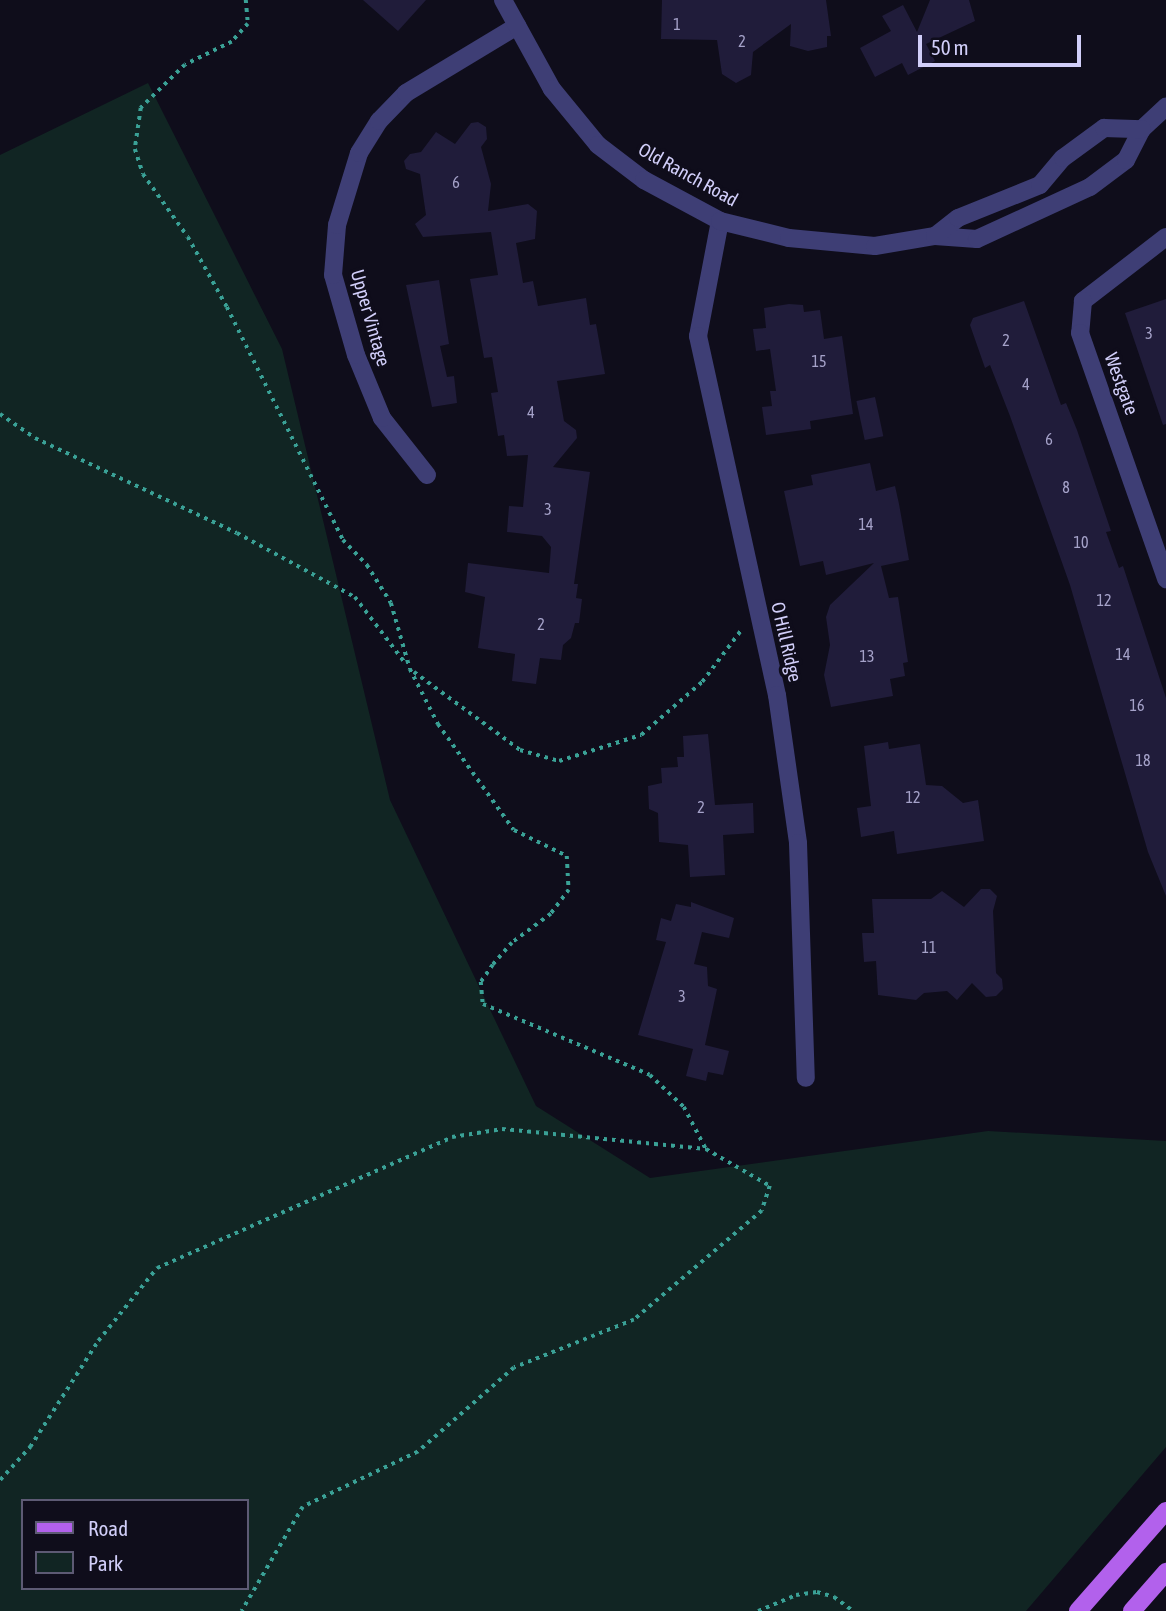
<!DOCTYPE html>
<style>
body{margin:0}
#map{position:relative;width:1166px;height:1611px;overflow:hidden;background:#0f0d1b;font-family:"Asap Condensed",sans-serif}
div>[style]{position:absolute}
.green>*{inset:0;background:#112523}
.building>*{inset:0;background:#201c3a;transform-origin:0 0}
.path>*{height:3.5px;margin-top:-1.75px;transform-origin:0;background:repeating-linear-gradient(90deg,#3aa196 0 3.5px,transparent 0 8.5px)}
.minor>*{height:18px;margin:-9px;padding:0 9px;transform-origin:9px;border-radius:9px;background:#3e3e75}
.tertiary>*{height:18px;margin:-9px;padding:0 9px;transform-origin:9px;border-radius:9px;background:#3e3e75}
.primary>*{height:18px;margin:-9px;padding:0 9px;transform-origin:9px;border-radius:9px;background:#b261ec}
span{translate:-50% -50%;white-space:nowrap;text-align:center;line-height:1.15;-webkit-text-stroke:7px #0f0d1b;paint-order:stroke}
.number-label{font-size:16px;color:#a5a2c9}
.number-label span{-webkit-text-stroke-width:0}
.street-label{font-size:19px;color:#d1cef9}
.legend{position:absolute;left:21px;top:1499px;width:228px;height:91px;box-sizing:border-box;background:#0f0d1b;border:2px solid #5d5a74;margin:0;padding:9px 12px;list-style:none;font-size:21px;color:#d1cef9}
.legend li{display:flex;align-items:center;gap:14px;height:35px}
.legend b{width:35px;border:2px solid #5d5a74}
.scale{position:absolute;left:918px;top:35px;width:163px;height:32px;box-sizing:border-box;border:4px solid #d1cef9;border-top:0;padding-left:9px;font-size:21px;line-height:24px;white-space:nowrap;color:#d1cef9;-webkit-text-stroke:5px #0f0d1b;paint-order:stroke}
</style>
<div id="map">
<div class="green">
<i style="clip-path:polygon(evenodd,148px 83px,282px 349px,390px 800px,536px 1106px,650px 1178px,988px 1131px,1166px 1141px,1166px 1447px,1026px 1611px,0 1611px,0 155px,148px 83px,23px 1501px,247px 1501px,247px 1588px,23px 1588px,23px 1501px)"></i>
</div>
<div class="building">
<i style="clip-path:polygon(363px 0,426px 0,398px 31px)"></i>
<i style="clip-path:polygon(662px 0,826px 0,831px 36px,827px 36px,827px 47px,808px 51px,790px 46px,791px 24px,753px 52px,751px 75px,736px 83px,722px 74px,717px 40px,661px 39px)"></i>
<i style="clip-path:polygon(930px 0,969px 0,975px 21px,926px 44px,935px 61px,908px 75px,902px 63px,875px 77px,860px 48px,891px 31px,882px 16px,903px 5px,917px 32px)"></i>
<i style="clip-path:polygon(478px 122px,486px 127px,487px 139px,481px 147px,491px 184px,488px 211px,528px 204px,537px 211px,535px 239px,516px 243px,523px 283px,533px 281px,538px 306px,586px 298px,590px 325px,596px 324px,605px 374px,557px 381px,564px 421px,576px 430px,577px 438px,553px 467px,590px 472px,574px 584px,578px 584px,576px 598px,582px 599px,579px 623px,575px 623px,571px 638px,563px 645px,561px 660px,540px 658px,536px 684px,512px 681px,515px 654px,478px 648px,485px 597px,465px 592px,468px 563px,549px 573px,551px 547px,542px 536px,507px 532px,509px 506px,523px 507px,528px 455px,507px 456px,504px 435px,498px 436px,491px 393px,498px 392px,492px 357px,484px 358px,470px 279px,498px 275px,491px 232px,423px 237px,415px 224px,426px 215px,420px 174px,406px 169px,404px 161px,410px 154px,421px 152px,436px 132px,455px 144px,471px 123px)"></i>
<i style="clip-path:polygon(439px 280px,449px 344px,440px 346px,447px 377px,454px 376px,457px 403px,432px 407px,406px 285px)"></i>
<i style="clip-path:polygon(1166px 299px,1166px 424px,1163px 425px,1125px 313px)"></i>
<i style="clip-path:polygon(1024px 301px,1061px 405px,1066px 403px,1077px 430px,1111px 531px,1106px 532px,1119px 568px,1123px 566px,1166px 698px,1166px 896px,1148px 852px,1070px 585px,1010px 416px,990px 365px,985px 368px,970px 325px,973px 318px)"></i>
<i style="clip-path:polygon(789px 304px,803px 305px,804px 312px,820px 310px,824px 339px,842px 336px,853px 414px,810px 421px,811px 429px,766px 435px,762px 407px,772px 406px,770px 391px,776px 391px,770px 349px,756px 351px,753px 329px,766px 328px,764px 308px)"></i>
<i style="left:875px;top:397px;width:40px;height:19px;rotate:78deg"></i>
<i style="clip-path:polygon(870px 463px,876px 491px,895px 486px,899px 504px,909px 560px,881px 566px,889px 598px,898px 597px,908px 662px,903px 663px,905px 676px,890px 679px,893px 696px,831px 707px,824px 675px,830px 645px,826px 617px,830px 605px,874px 563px,826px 575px,823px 561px,800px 566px,784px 491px,813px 485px,811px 475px)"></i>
<i style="clip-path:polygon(708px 734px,715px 805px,753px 803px,754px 833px,723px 835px,725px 875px,690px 877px,688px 845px,659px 842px,658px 813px,649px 809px,648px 786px,662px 783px,661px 768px,678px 767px,677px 757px,684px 757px,683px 736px)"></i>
<i style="clip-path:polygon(888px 742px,889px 749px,920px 744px,926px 785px,942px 786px,963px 803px,978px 800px,984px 841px,897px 854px,894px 831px,861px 837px,857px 808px,871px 806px,864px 746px)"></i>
<i style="clip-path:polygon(981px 889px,990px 889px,997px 896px,993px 911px,996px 973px,1002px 979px,1003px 989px,996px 996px,986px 997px,972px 983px,957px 1000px,947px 991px,924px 993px,916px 1000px,878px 995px,876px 961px,864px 962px,862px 933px,874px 933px,872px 899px,931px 899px,942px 891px,964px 907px)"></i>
<i style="clip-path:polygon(691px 902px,734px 918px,729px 938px,702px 932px,694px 964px,707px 967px,708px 986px,717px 989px,705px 1045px,729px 1051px,723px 1075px,708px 1072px,706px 1081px,686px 1076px,693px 1049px,638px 1035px,666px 942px,656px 940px,661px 918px,671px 921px,676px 904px,691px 907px)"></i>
</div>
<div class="path">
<i style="left:246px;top:0;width:24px;rotate:85deg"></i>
<i style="left:248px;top:24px;width:24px;rotate:132deg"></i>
<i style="left:232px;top:42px;width:52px;rotate:153.9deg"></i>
<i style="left:185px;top:65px;width:62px;rotate:135.7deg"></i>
<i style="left:141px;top:108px;width:41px;rotate:98.3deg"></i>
<i style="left:135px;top:149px;width:26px;rotate:72deg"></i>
<i style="left:143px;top:174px;width:77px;rotate:54.5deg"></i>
<i style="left:188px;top:237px;width:80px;rotate:60.9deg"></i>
<i style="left:227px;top:307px;width:260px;rotate:63.5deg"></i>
<i style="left:343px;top:540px;width:35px;rotate:46deg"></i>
<i style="left:367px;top:565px;width:45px;rotate:57.7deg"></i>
<i style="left:391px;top:603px;width:69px;rotate:73.9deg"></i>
<i style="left:410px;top:669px;width:62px;rotate:63deg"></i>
<i style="left:438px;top:724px;width:130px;rotate:54.4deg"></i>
<i style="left:514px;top:830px;width:59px;rotate:26.1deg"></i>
<i style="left:567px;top:856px;width:34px;rotate:87deg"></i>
<i style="left:569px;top:890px;width:30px;rotate:127deg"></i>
<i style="left:551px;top:914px;width:49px;rotate:143.4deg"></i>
<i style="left:512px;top:943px;width:29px;rotate:131deg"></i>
<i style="left:493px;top:965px;width:21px;rotate:125deg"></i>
<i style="left:481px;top:982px;width:22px;rotate:85deg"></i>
<i style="left:483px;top:1004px;width:181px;rotate:23deg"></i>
<i style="left:650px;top:1075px;width:47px;rotate:43.3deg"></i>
<i style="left:684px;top:1107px;width:47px;rotate:62.4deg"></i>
<i style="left:0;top:414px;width:42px;rotate:34.4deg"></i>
<i style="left:35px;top:438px;width:223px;rotate:25.2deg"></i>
<i style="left:237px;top:533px;width:134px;rotate:28.5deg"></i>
<i style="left:355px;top:597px;width:84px;rotate:52.7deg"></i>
<i style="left:414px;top:672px;width:132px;rotate:36.3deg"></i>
<i style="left:520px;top:750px;width:41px;rotate:15.8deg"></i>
<i style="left:559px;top:761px;width:86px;rotate:-17.6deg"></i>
<i style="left:641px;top:735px;width:81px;rotate:-41deg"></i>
<i style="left:702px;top:682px;width:66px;rotate:-53deg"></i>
<i style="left:0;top:1480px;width:45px;rotate:-47.7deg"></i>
<i style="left:30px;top:1447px;width:126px;rotate:-57.3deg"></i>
<i style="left:98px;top:1341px;width:94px;rotate:-51.1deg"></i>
<i style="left:157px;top:1268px;width:323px;rotate:-23.9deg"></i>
<i style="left:452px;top:1137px;width:51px;rotate:-9.1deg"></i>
<i style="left:502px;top:1129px;width:205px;rotate:5.6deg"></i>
<i style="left:706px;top:1149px;width:74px;rotate:30deg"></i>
<i style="left:770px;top:1186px;width:26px;rotate:108deg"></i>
<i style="left:762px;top:1211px;width:168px;rotate:139.6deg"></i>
<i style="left:634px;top:1320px;width:129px;rotate:158.2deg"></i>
<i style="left:514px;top:1368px;width:128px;rotate:138.8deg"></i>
<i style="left:418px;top:1452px;width:127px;rotate:154.4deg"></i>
<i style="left:303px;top:1507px;width:121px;rotate:120.4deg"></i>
<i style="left:758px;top:1611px;width:41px;rotate:-22.8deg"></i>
<i style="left:796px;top:1595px;width:21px;rotate:-8deg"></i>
<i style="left:817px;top:1592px;width:18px;rotate:16deg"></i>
<i style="left:834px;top:1597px;width:24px;rotate:36deg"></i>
</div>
<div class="minor">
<i style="left:720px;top:221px;width:117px;rotate:100.8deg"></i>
<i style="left:698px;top:336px;width:368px;rotate:77.6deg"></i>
<i style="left:777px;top:695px;width:149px;rotate:81.9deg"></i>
<i style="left:798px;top:843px;width:235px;rotate:88.1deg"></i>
<i style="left:1166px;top:237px;width:105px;rotate:142.4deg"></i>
<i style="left:1083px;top:301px;width:32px;rotate:95deg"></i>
<i style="left:1080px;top:333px;width:261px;rotate:70.7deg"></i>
<i style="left:427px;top:475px;width:73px;rotate:-128.3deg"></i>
<i style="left:382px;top:418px;width:68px;rotate:-112.4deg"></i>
<i style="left:356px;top:355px;width:83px;rotate:-106deg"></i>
<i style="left:333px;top:275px;width:50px;rotate:-85.4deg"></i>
<i style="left:337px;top:225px;width:75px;rotate:-73deg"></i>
<i style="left:359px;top:153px;width:38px;rotate:-58deg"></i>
<i style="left:379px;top:121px;width:39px;rotate:-46deg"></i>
<i style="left:406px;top:93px;width:130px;rotate:-31.1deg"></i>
</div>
<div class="tertiary">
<i style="left:503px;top:0;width:102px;rotate:61.2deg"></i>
<i style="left:552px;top:89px;width:72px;rotate:50.6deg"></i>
<i style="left:598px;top:145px;width:58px;rotate:37.3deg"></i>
<i style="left:644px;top:180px;width:86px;rotate:28.3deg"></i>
<i style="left:720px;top:221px;width:71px;rotate:13.8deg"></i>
<i style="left:789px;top:238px;width:86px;rotate:5.3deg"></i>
<i style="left:875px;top:246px;width:61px;rotate:-9.5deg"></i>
<i style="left:935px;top:236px;width:42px;rotate:4.1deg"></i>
<i style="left:977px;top:239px;width:124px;rotate:-24.7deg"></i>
<i style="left:1090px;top:187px;width:45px;rotate:-36.9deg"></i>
<i style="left:1126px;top:160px;width:35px;rotate:-63deg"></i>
<i style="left:1142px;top:129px;width:33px;rotate:-43deg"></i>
<i style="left:935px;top:236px;width:29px;rotate:-38deg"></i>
<i style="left:958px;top:218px;width:88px;rotate:-21.9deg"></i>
<i style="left:1040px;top:185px;width:35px;rotate:-50deg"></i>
<i style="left:1063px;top:158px;width:51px;rotate:-36.2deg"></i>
<i style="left:1104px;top:128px;width:38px;rotate:2deg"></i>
</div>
<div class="primary">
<i style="left:1078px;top:1611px;width:133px;rotate:-48.7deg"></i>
<i style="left:1132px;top:1611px;width:52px;rotate:-48.9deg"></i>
</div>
<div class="number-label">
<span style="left:677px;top:24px">1</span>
<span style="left:742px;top:41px">2</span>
<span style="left:456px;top:182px">6</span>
<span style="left:1149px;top:333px">3</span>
<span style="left:1006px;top:340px">2</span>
<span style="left:819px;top:361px">15</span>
<span style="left:1026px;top:384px">4</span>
<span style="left:531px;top:412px">4</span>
<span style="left:1049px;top:439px">6</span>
<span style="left:1066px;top:487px">8</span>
<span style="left:548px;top:509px">3</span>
<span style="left:866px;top:524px">14</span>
<span style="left:1081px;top:542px">10</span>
<span style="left:1104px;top:600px">12</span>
<span style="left:541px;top:624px">2</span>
<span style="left:1123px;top:654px">14</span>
<span style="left:867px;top:656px">13</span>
<span style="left:1137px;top:705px">16</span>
<span style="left:1143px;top:760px">18</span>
<span style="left:913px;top:797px">12</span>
<span style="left:701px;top:807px">2</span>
<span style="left:929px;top:947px">11</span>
<span style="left:682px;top:996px">3</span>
</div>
<div class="street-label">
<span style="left:688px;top:175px;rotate:29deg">Old Ranch Road</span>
<span style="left:370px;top:318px;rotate:74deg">Upper Vintage</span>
<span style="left:1121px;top:384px;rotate:70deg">Westgate</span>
<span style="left:786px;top:642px;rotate:77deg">O Hill Ridge</span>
</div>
<ul class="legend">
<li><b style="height:9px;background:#b261ec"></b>Road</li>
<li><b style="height:19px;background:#112523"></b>Park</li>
</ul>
<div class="scale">50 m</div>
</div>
